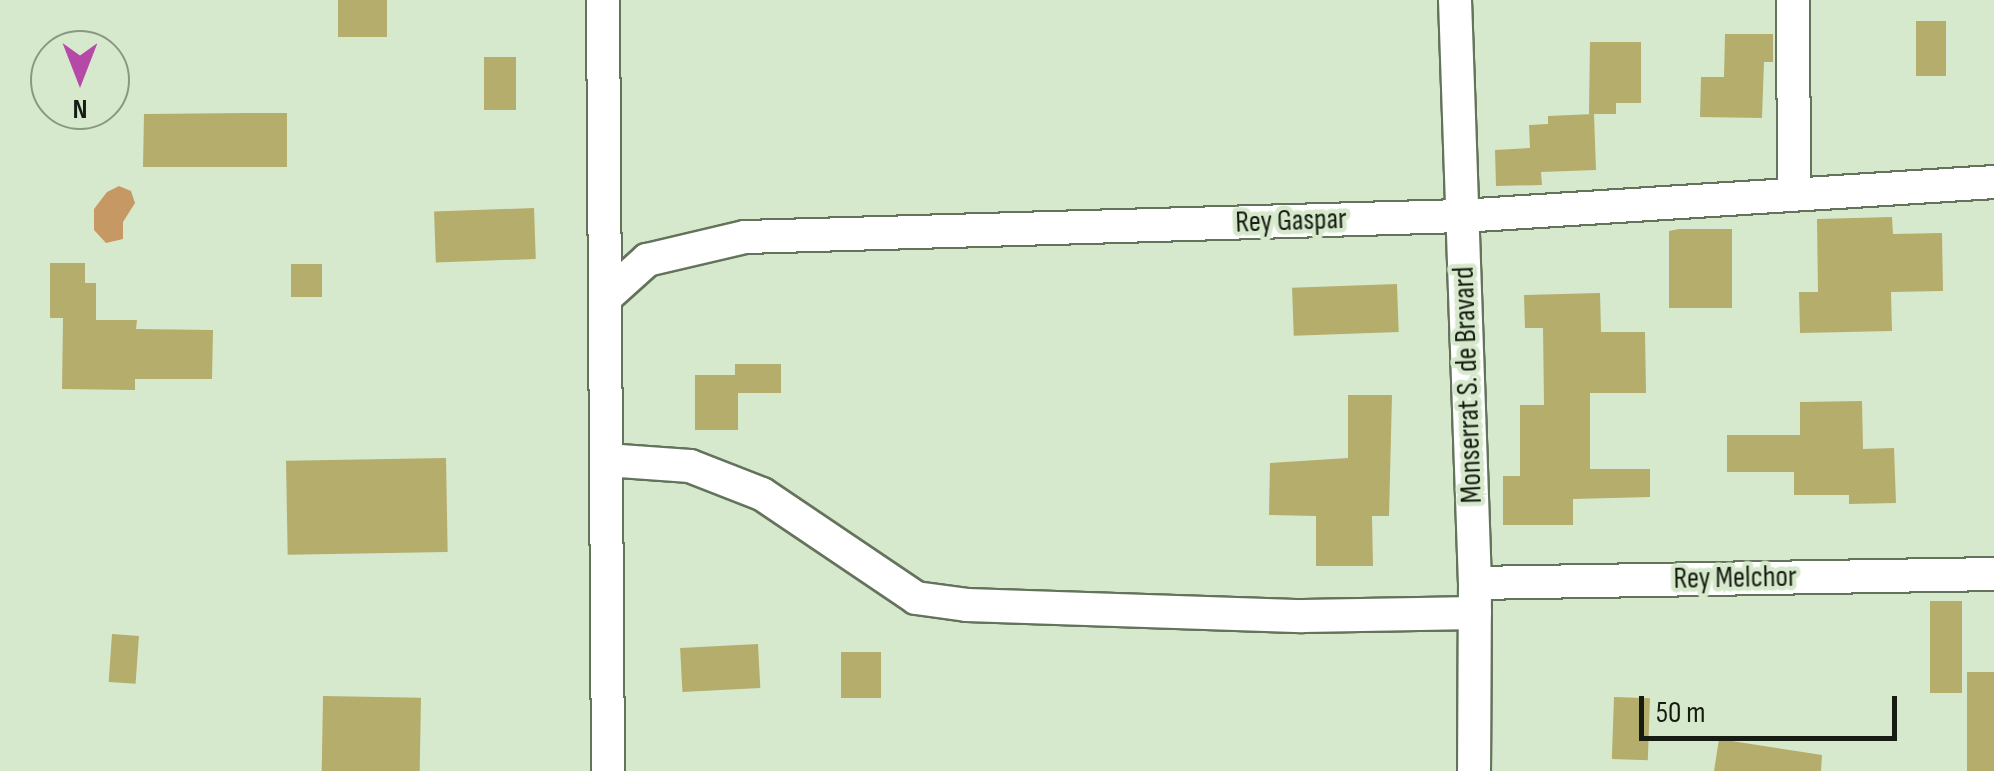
<!DOCTYPE html>
<style>
body{margin:0}
#map{position:relative;width:1994px;height:771px;overflow:hidden;background:#d7e9cd;font-family:"Sofia Sans Condensed",sans-serif}
div>[style]{position:absolute}
.forest>*{inset:0;background:#c59864}
.building>*{inset:0;background:#b5ad6b;transform-origin:0 0}
.roads{filter:drop-shadow(2px 0 #64745c) drop-shadow(-2px 0 #64745c) drop-shadow(0 2px #64745c) drop-shadow(0 -2px #64745c)}
.minor>*{height:32px;margin:-16px;padding:0 16px;transform-origin:16px;border-radius:16px;background:#fff}
span{translate:-50% -50%;white-space:nowrap;text-align:center;line-height:1.15;-webkit-text-stroke:9px #d7e9cd;paint-order:stroke}
.street-label{font-size:30px;color:#161c12}
.north{position:absolute;left:30px;top:30px;width:100px;height:100px;box-sizing:border-box;background:#d7e9cd;border:2px solid #8a9782;border-radius:50%;rotate:180deg;font-size:28px;font-weight:700;line-height:40px;text-align:center;color:#161c12}
.north::after{content:'';display:block;margin:auto;width:35px;height:45px;background:#b649a8;clip-path:polygon(50% 0,100% 100%,50% 72%,0 100%)}
.scale{position:absolute;left:1639px;top:696px;width:258px;height:45px;box-sizing:border-box;border:5px solid #161c12;border-top:0;padding-left:12px;font-size:30px;line-height:35px;white-space:nowrap;color:#161c12;-webkit-text-stroke:8px #d7e9cd;paint-order:stroke}
</style>
<div id="map">
<div class="forest">
<i style="clip-path:polygon(119px 186px,131px 191px,135px 203px,123px 222px,123px 239px,106px 243px,94px 230px,94px 209px,107px 192px)"></i>
</div>
<div class="building">
<i style="left:338px;top:0;width:49px;height:37px"></i>
<i style="left:1916px;top:21px;width:30px;height:55px"></i>
<i style="clip-path:polygon(1725px 34px,1773px 34px,1773px 62px,1764px 62px,1762px 118px,1700px 117px,1701px 77px,1724px 77px)"></i>
<i style="clip-path:polygon(1590px 42px,1641px 42px,1641px 103px,1616px 103px,1616px 114px,1589px 114px)"></i>
<i style="left:484px;top:57px;width:32px;height:53px"></i>
<i style="clip-path:polygon(248px 113px,287px 113px,287px 167px,143px 167px,144px 114px)"></i>
<i style="clip-path:polygon(1594px 114px,1596px 170px,1541px 172px,1542px 185px,1496px 186px,1495px 150px,1530px 148px,1529px 125px,1548px 124px,1548px 116px)"></i>
<i style="left:534px;top:208px;width:51px;height:100px;rotate:88deg"></i>
<i style="clip-path:polygon(1892px 217px,1893px 234px,1942px 233px,1943px 291px,1891px 292px,1892px 331px,1800px 333px,1799px 292px,1818px 292px,1817px 219px)"></i>
<i style="clip-path:polygon(1679px 229px,1732px 229px,1732px 308px,1669px 308px,1669px 231px)"></i>
<i style="clip-path:polygon(50px 263px,85px 263px,85px 283px,96px 283px,96px 320px,137px 320px,136px 329px,213px 330px,212px 379px,135px 379px,135px 390px,62px 389px,63px 318px,50px 318px)"></i>
<i style="left:291px;top:264px;width:31px;height:33px"></i>
<i style="left:1397px;top:284px;width:48px;height:105px;rotate:88deg"></i>
<i style="clip-path:polygon(1600px 293px,1601px 332px,1645px 332px,1646px 393px,1590px 393px,1590px 469px,1650px 469px,1650px 497px,1573px 499px,1573px 525px,1503px 525px,1503px 476px,1520px 476px,1520px 405px,1544px 405px,1543px 328px,1525px 328px,1524px 295px)"></i>
<i style="clip-path:polygon(735px 364px,781px 364px,781px 393px,738px 393px,738px 430px,695px 430px,695px 375px,735px 375px)"></i>
<i style="clip-path:polygon(1348px 395px,1392px 395px,1389px 516px,1372px 516px,1373px 566px,1316px 566px,1316px 516px,1269px 515px,1270px 463px,1348px 458px)"></i>
<i style="clip-path:polygon(1862px 401px,1863px 449px,1894px 448px,1896px 503px,1849px 504px,1849px 495px,1794px 495px,1794px 472px,1727px 472px,1727px 435px,1800px 435px,1800px 402px)"></i>
<i style="left:446px;top:458px;width:94px;height:160px;rotate:89deg"></i>
<i style="left:1930px;top:601px;width:32px;height:92px"></i>
<i style="left:112px;top:634px;width:27px;height:48px;rotate:4deg"></i>
<i style="left:758px;top:644px;width:44px;height:78px;rotate:87deg"></i>
<i style="left:841px;top:652px;width:40px;height:46px"></i>
<i style="left:1994px;top:672px;width:99px;height:27px;rotate:90deg"></i>
<i style="left:323px;top:696px;width:98px;height:75px;rotate:1deg"></i>
<i style="left:1614px;top:697px;width:36px;height:62px;rotate:2deg"></i>
<i style="clip-path:polygon(1719px 739px,1822px 755px,1821px 771px,1714px 771px)"></i>
</div>
<div class="roads">
<div class="minor">
<i style="left:603px;top:0;width:771px;rotate:89.63deg"></i>
<i style="left:1455px;top:0;width:583px;rotate:88.04deg"></i>
<i style="left:1475px;top:583px;width:188px;rotate:90.3deg"></i>
<i style="left:1793px;top:0;width:192px;rotate:89.7deg"></i>
<i style="left:605px;top:298px;width:57px;rotate:-42.1deg"></i>
<i style="left:647px;top:260px;width:101px;rotate:-13.2deg"></i>
<i style="left:745px;top:237px;width:716px;rotate:-1.68deg"></i>
<i style="left:1461px;top:216px;width:534px;rotate:-3.65deg"></i>
<i style="left:606px;top:460px;width:84px;rotate:4.1deg"></i>
<i style="left:690px;top:466px;width:77px;rotate:21.3deg"></i>
<i style="left:762px;top:494px;width:186px;rotate:34deg"></i>
<i style="left:916px;top:598px;width:51px;rotate:7.8deg"></i>
<i style="left:967px;top:605px;width:336px;rotate:1.9deg"></i>
<i style="left:1303px;top:616px;width:172px;rotate:-1deg"></i>
<i style="left:1475px;top:583px;width:519px;rotate:-0.99deg"></i>
</div>
</div>
<div class="street-label">
<span style="left:1291px;top:221px;rotate:-2deg">Rey Gaspar</span>
<span style="left:1468px;top:385px;rotate:-92deg">Monserrat S. de Bravard</span>
<span style="left:1735px;top:578px;rotate:-1deg">Rey Melchor</span>
</div>
<div class="north">N</div>
<div class="scale">50 m</div>
</div>
